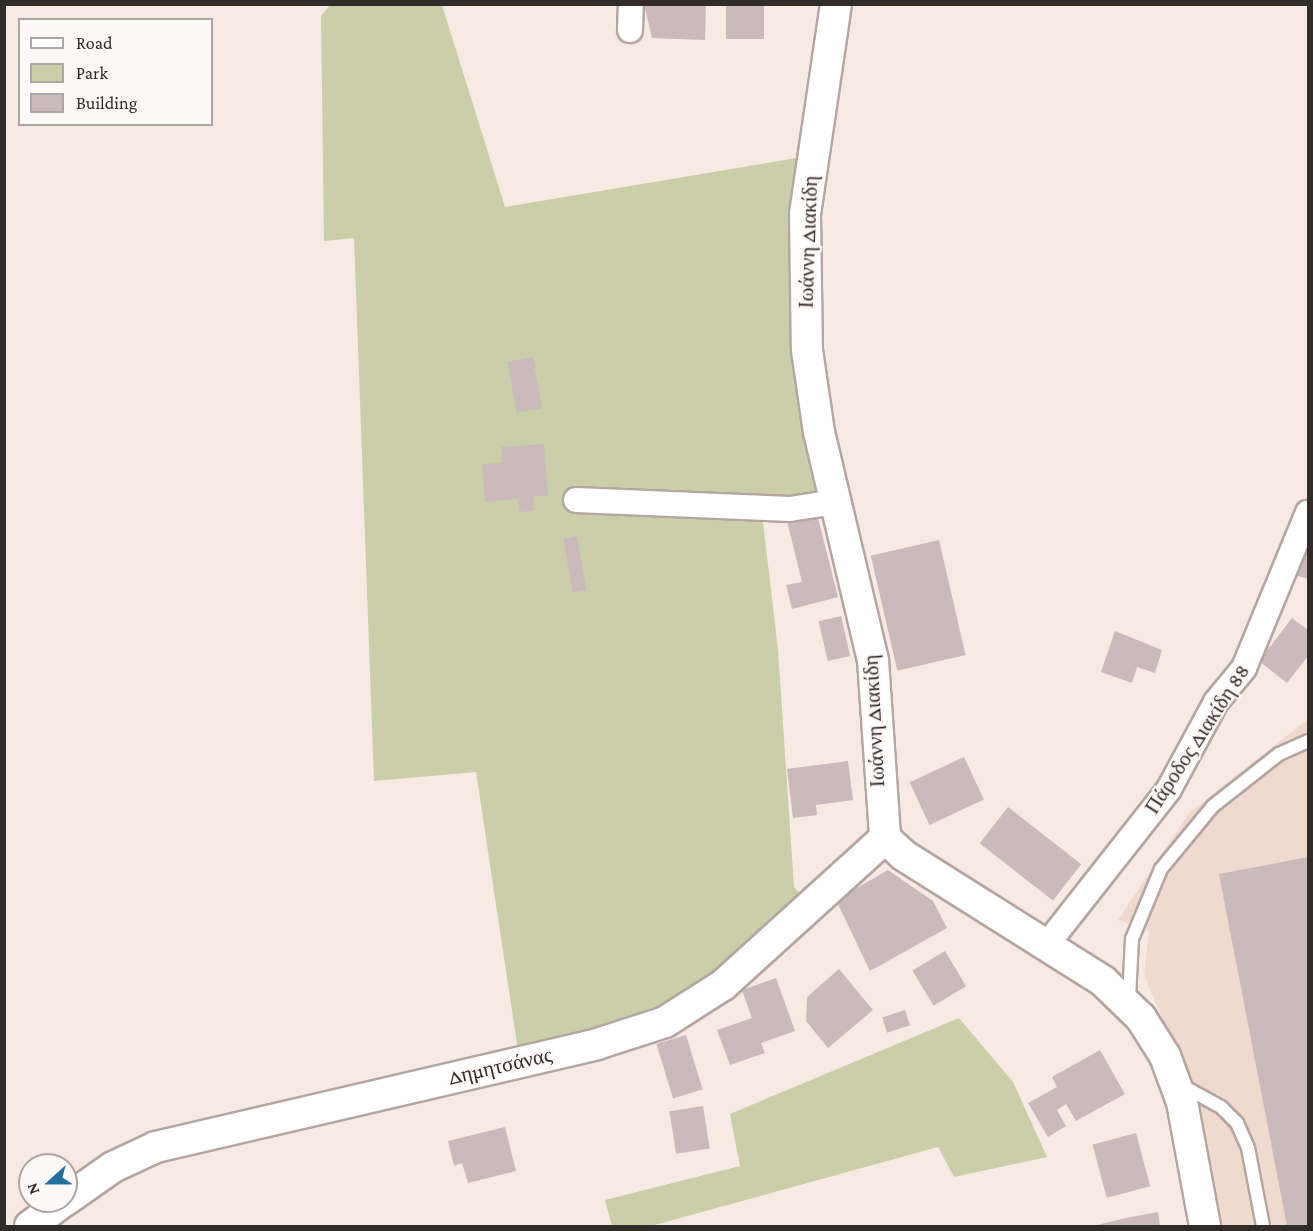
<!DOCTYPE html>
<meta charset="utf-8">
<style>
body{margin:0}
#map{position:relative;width:1313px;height:1231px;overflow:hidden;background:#f7e9e3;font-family:"Crimson Pro",serif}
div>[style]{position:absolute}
.built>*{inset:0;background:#f0dad0}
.green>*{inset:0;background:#cbcfa9}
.building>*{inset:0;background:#cababb;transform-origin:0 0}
.roads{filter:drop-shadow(2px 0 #b4a6a0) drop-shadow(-2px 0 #b4a6a0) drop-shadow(0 2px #b4a6a0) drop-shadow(0 -2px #b4a6a0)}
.service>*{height:12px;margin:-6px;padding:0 6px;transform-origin:6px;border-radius:6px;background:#fff}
.minor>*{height:24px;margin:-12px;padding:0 12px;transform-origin:12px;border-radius:12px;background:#fff}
.tertiary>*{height:30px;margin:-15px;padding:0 15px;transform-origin:15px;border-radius:15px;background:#fff}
span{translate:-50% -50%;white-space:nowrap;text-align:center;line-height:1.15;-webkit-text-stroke:4.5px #fef8f6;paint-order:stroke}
.street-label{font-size:21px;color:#312b29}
.frame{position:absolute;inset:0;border:6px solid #312b29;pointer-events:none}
.legend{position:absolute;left:18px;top:18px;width:195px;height:108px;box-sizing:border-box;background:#fef8f6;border:2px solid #aca6a4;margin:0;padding:8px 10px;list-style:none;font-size:18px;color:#312b29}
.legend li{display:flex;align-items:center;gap:12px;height:30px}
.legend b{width:30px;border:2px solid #aca6a4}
.north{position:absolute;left:18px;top:1153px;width:60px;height:60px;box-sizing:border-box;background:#fef8f6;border:2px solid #aca6a4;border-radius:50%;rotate:249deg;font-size:16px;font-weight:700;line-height:24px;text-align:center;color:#312b29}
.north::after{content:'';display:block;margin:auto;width:21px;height:27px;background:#246fa2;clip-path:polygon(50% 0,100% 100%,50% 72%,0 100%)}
</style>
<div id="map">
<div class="built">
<i style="clip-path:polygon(1308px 719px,1308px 1226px,1221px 1226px,1201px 1112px,1144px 975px,1149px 931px,1118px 920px,1189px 813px)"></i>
</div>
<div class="green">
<i style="clip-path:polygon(330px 5px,442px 5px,505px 207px,802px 157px,831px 511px,763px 522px,778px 650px,794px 887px,806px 900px,678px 1010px,519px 1057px,476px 772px,374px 781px,354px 238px,324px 241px,321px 16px)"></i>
<i style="clip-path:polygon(959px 1018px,1013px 1082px,1047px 1157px,954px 1177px,938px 1147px,651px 1226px,612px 1226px,605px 1200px,740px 1166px,730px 1114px)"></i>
</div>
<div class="building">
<i style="clip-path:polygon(644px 4px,706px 4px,705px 40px,652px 38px)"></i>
<i style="left:726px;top:4px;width:38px;height:35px"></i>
<i style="left:533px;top:357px;width:52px;height:26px;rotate:80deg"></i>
<i style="clip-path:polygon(544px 444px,548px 495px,533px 497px,534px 511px,519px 512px,518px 499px,485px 502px,482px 464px,502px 463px,501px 447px)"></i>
<i style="clip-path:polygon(817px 514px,838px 597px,792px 609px,786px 585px,802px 582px,787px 521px)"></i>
<i style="left:577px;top:536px;width:55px;height:14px;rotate:80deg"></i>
<i style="clip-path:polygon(1308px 537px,1308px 579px,1295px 575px)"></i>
<i style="left:939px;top:540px;width:118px;height:70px;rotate:77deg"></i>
<i style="left:841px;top:616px;width:41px;height:23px;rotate:77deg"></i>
<i style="clip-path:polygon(1292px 618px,1308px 630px,1308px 656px,1287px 683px,1259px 661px)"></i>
<i style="clip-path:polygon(1115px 631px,1162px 650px,1155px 673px,1137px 667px,1132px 683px,1101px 672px)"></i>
<i style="left:964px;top:757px;width:47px;height:60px;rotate:65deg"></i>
<i style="clip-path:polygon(848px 761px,853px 800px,816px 805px,817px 815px,793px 818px,787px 769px)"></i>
<i style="left:1008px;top:807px;width:93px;height:46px;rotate:38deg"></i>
<i style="clip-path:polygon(1308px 857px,1308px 1226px,1287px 1226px,1219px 874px)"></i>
<i style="clip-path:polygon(888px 870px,933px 901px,947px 928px,870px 971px,836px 900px)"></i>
<i style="left:945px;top:951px;width:41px;height:38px;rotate:59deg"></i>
<i style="clip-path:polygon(839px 969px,873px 1010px,828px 1048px,806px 1021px,807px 997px)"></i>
<i style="clip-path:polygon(776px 978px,795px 1031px,761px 1043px,765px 1053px,730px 1065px,717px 1030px,752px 1018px,742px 990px)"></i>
<i style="left:905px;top:1010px;width:16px;height:24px;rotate:72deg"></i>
<i style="left:686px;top:1035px;width:57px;height:31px;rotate:73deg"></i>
<i style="clip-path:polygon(1100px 1050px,1125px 1094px,1076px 1121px,1066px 1104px,1057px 1110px,1066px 1126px,1048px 1137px,1028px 1103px,1057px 1087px,1052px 1077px)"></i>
<i style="left:703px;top:1106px;width:43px;height:34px;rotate:81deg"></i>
<i style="clip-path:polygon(505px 1127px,516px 1171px,468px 1183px,462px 1163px,454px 1166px,448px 1141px)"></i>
<i style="left:1136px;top:1133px;width:55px;height:45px;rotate:75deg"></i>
<i style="clip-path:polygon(1158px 1212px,1160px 1226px,1093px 1226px,1126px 1218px)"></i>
</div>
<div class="roads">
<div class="service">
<i style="left:1129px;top:998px;width:59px;rotate:-87.1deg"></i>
<i style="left:1132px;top:939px;width:76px;rotate:-67.5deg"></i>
<i style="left:1161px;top:869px;width:82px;rotate:-50.5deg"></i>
<i style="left:1213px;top:806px;width:84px;rotate:-38.2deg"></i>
<i style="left:1279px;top:754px;width:32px;rotate:-24deg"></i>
<i style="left:1181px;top:1085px;width:46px;rotate:28.8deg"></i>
<i style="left:1221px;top:1107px;width:23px;rotate:45deg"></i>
<i style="left:1237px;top:1123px;width:27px;rotate:66deg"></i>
<i style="left:1248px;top:1148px;width:79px;rotate:79.1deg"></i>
</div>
<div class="minor">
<i style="left:630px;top:30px;width:26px;rotate:-88deg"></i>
<i style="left:576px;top:500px;width:214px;rotate:2.4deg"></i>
<i style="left:790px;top:509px;width:46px;rotate:-8.8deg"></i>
<i style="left:1048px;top:943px;width:196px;rotate:-51.8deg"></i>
<i style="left:1169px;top:789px;width:99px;rotate:-61.6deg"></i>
<i style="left:1216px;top:702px;width:44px;rotate:-50.5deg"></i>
<i style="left:1244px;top:668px;width:168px;rotate:-67.6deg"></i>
</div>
<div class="tertiary">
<i style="left:836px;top:4px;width:212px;rotate:98.4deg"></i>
<i style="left:805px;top:214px;width:136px;rotate:89.2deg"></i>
<i style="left:807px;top:350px;width:83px;rotate:81.7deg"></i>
<i style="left:819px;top:432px;width:234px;rotate:76.7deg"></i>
<i style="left:873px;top:660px;width:178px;rotate:86.1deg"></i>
<i style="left:885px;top:838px;width:25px;rotate:43deg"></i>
<i style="left:903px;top:855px;width:236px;rotate:32.2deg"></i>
<i style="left:1103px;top:981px;width:53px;rotate:44.2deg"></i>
<i style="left:1141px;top:1018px;width:45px;rotate:57.7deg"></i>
<i style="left:1165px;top:1056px;width:49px;rotate:69.7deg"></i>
<i style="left:1182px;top:1102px;width:126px;rotate:79.5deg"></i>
<i style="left:66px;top:1200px;width:57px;rotate:-35.1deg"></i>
<i style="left:113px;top:1167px;width:47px;rotate:-24.9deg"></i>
<i style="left:156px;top:1147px;width:453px;rotate:-13.1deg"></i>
<i style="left:597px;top:1044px;width:71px;rotate:-17.9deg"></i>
<i style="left:665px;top:1022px;width:69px;rotate:-32.5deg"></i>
<i style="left:723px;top:985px;width:219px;rotate:-42.2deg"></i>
<i style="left:30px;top:1226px;width:42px;rotate:-36.3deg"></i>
</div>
</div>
<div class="street-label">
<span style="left:808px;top:242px;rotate:-88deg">Ιωάννη Διακίδη</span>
<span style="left:874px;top:721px;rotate:-93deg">Ιωάννη Διακίδη</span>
<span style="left:1197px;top:739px;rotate:-57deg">Πάροδος Διακίδη 88</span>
<span style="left:500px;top:1066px;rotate:-13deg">Δημητσάνας</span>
</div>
<div class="frame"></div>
<ul class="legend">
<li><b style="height:8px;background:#fff"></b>Road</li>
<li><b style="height:16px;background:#cbcfa9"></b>Park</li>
<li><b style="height:16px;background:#cababb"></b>Building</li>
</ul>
<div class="north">N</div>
</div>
